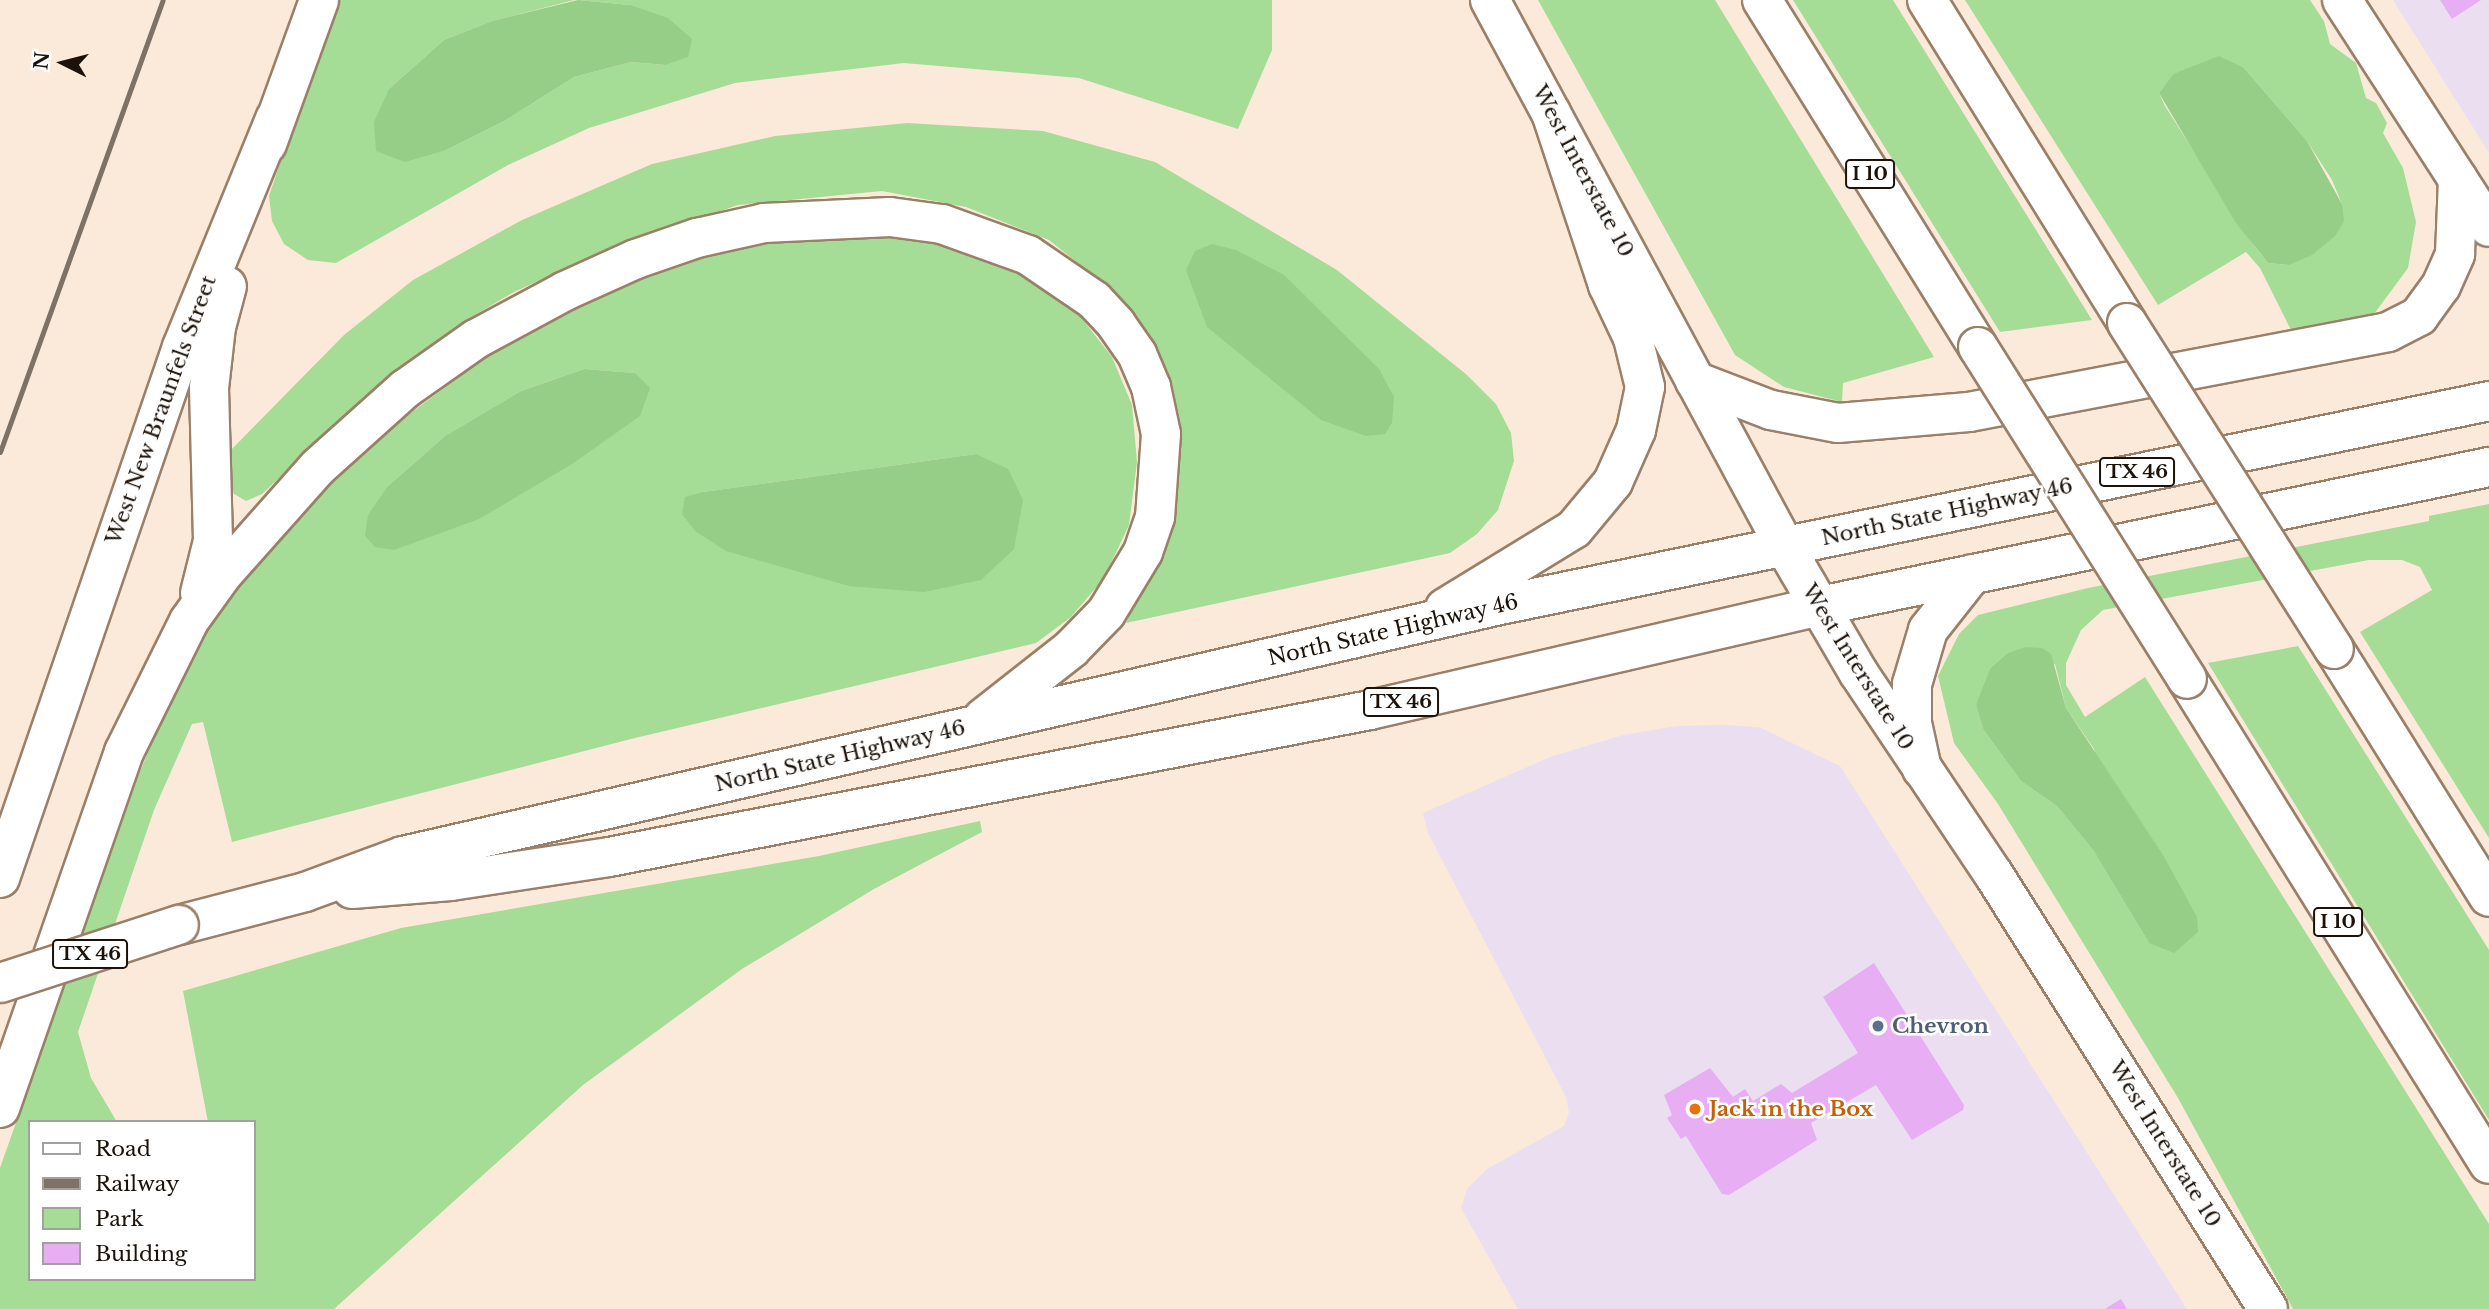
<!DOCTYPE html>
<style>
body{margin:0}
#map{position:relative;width:2489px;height:1309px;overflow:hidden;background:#fbeada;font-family:"Libre Baskerville",serif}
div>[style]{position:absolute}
.commercial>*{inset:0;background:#ebdef1}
.green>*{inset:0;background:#a5dc96}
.forest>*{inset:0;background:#96cd87}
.building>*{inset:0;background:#e7aef4}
.roads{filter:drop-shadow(2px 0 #9a8069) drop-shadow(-2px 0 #9a8069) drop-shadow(0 2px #9a8069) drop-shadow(0 -2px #9a8069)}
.minor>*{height:38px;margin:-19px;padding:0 19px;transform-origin:19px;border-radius:19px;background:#fff}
.major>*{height:38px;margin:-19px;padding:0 19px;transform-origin:19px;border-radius:19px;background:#fff}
.highway>*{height:38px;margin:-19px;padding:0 19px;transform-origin:19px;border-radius:19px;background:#fff}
.rail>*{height:5px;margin:-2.5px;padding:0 2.5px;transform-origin:2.5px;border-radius:2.5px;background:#7e7165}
.bridges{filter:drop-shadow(2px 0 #9a8069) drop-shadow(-2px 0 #9a8069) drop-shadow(0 2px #9a8069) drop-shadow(0 -2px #9a8069)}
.major-bridge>*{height:38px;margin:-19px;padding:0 19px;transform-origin:19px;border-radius:19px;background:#fff}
.highway-bridge>*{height:38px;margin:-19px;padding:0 19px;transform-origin:19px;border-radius:19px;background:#fff}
.dots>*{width:19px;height:19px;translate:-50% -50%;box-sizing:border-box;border:4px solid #fff;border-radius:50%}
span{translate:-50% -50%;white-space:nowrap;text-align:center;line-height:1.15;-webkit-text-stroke:5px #fff;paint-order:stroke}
.shield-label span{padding:2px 5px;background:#fff;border:2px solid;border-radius:5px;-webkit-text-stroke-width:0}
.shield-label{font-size:19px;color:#1c1209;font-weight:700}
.street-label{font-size:21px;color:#1c1209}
.service-label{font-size:21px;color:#4e5e75;font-weight:700}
.left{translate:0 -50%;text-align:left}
.food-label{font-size:21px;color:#c56008;font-weight:700}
.legend{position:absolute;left:28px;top:1120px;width:228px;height:161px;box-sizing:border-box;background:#fff;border:2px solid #a4a09d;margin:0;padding:9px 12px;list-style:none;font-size:21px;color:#1c1209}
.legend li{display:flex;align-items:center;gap:14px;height:35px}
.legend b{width:35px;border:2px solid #a4a09d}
.north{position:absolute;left:28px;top:28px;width:70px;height:70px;-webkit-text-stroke:5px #fff;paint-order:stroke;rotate:276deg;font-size:19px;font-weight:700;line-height:28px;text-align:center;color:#1c1209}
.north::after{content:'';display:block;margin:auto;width:24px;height:32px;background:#1c1209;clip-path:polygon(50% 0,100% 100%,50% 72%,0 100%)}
</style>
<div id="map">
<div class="commercial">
<i style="clip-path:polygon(2393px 0,2489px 0,2489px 153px)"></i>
<i style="clip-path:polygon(1722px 725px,1759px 727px,1840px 766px,2187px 1309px,1518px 1309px,1461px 1208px,1467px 1189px,1487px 1169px,1564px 1126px,1569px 1113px,1566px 1097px,1428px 833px,1423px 813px,1550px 757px,1623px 735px,1676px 726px)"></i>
</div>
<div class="green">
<i style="clip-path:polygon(335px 0,574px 0,492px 21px,444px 40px,389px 89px,446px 150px,506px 120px,574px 77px,631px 62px,665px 65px,630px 5px,578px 0,1272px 0,1272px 50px,1238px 129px,1079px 78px,904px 63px,735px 83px,589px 128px,508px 165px,336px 263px,308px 260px,284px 244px,272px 221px,269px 196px)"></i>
<i style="clip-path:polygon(1538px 0,1715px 0,1934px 357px,1843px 383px,1842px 402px,1784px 387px,1735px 355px)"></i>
<i style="clip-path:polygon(1793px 0,1893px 0,2092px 320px,2000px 332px)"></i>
<i style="clip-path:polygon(evenodd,1965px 0,2310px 0,2324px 21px,2330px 44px,2356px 63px,2366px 98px,2376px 103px,2387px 123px,2383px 133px,2403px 168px,2416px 222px,2408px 268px,2374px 314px,2291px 330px,2260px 268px,2246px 252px,2158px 305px,1965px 0,2199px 66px,2244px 68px,2307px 141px,2332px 180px,2342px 204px,2289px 265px,2268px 263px,2254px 246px,2165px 106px,2159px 93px,2173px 74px,2199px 66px)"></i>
<i style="clip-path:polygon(907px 123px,1043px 131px,1155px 162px,1337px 270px,1467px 375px,1496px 404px,1511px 433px,1514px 461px,1498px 510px,1477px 534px,1450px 553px,1126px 623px,1170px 530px,1179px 466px,1178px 416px,1163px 369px,1143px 329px,1119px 296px,1049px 240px,966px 207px,882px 191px,738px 205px,611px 248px,514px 292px,468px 319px,391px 374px,262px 494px,246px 501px,234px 494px,227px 482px,229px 452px,344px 335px,413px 280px,522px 220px,652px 164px,775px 136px)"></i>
<i style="clip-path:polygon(evenodd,855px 230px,935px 240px,997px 260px,1041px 281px,1076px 311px,1112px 357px,1132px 405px,1137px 462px,1129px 525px,1104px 578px,1071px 617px,1036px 643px,631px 739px,232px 842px,203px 722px,192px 724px,154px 810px,78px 1032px,91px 1078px,117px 1122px,30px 1122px,30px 1279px,254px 1279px,254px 1122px,208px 1122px,183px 991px,401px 928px,819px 856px,980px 821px,982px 832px,874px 889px,742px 969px,583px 1085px,334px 1309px,0 1309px,0 1168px,139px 774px,173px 692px,211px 620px,252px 565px,378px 437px,504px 344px,661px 269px,713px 252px,783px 237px,855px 230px,584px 369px,635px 373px,388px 486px,445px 436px,521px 391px,584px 369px,855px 230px,976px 454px,848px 586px,788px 568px,703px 492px,976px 454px)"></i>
<i style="clip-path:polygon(evenodd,2489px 504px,2489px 838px,2360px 632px,2432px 590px,2420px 567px,2402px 560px,2369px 560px,2103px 610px,2081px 630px,2066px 663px,2066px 685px,2085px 717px,2145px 677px,2489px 1224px,2489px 1309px,2293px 1309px,2178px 1098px,1998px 804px,1954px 743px,1938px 676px,1959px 634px,1978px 615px,2088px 588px,2429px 521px,2429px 516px,2489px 504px,2055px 664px,2066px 708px,2094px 749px,2149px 943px,2093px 850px,2057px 806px,2021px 781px,1983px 729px,1976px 705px,2055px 664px)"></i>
<i style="clip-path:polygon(2298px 646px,2489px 950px,2489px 1120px,2208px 663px)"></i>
</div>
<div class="forest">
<i style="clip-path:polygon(578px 0,630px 5px,668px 18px,692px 39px,688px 57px,665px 65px,631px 62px,574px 77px,506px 120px,446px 150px,405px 162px,376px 151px,374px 122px,389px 89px,444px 40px,492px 21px)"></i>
<i style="clip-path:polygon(2219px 56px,2244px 68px,2307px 141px,2342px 204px,2344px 221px,2335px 236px,2312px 255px,2289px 265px,2268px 263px,2236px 223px,2159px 93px,2173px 74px)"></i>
<i style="clip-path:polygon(1212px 244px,1236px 250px,1284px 275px,1379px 369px,1394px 397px,1392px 423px,1385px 434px,1366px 436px,1321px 420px,1207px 327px,1186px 270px,1195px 251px)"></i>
<i style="clip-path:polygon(584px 369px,635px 373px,650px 388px,640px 416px,572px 464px,479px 519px,394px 550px,375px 547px,365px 536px,368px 515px,388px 486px,445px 436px,521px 391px)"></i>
<i style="clip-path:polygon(976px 454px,1008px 469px,1023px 500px,1014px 549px,981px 580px,924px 592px,848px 586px,726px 551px,695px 531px,682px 514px,685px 497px,703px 492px)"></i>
<i style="clip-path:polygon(2026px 647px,2042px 648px,2051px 654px,2066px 708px,2163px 855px,2197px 917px,2198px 932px,2174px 953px,2149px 943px,2093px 850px,2057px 806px,2021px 781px,1983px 729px,1976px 705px,1990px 669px,2008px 653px)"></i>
</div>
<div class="building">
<i style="clip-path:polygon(2440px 0,2481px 0,2452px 19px)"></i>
<i style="clip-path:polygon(1874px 963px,1964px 1105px,1963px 1110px,1912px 1140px,1876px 1085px,1811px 1123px,1817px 1140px,1729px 1195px,1722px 1194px,1686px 1136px,1681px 1139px,1667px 1118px,1672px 1115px,1664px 1095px,1710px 1068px,1733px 1097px,1745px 1089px,1753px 1101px,1781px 1084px,1792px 1093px,1858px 1053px,1823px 997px)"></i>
<i style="clip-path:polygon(2121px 1299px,2127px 1309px,2105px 1309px)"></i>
</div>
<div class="roads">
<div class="minor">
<i style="left:1490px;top:0;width:621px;rotate:61.66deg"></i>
<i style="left:1785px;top:547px;width:145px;rotate:59.7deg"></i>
<i style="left:1858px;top:672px;width:244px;rotate:56.2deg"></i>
<i style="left:1994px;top:875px;width:513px;rotate:57.73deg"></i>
<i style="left:2342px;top:0;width:270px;rotate:57.1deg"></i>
<i style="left:1695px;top:381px;width:81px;rotate:20.9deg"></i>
<i style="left:1771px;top:410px;width:68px;rotate:11deg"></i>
<i style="left:1838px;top:423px;width:131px;rotate:-4.8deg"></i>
<i style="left:1969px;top:412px;width:427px;rotate:-10.8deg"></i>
<i style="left:2388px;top:332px;width:35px;rotate:-27deg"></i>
<i style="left:2419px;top:316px;width:37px;rotate:-54deg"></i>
<i style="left:2441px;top:286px;width:35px;rotate:-66deg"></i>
<i style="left:2455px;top:254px;width:75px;rotate:-87.7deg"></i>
</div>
<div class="major">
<i style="left:267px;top:144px;width:153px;rotate:-70.1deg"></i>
<i style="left:200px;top:593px;width:54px;rotate:-76deg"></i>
<i style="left:213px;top:541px;width:153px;rotate:-91.5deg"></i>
<i style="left:209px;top:388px;width:61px;rotate:-83.5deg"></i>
<i style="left:216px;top:327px;width:42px;rotate:-75deg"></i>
<i style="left:1445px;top:608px;width:151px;rotate:-31.5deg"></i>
<i style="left:1574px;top:529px;width:61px;rotate:-50.3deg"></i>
<i style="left:1613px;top:482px;width:57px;rotate:-66.1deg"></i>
<i style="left:1636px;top:430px;width:44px;rotate:-78.2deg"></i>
<i style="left:1645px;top:387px;width:50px;rotate:-103.8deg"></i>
<i style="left:1633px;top:338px;width:59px;rotate:-115.3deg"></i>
<i style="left:1608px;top:285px;width:181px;rotate:-108.3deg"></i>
<i style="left:1922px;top:769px;width:47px;rotate:-102.3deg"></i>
<i style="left:1912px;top:723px;width:39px;rotate:-90deg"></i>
<i style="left:1912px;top:684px;width:56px;rotate:-73.5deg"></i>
<i style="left:1928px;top:630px;width:71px;rotate:-51.8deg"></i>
<i style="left:0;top:878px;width:561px;rotate:-71.08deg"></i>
<i style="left:182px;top:347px;width:246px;rotate:-67.8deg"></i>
<i style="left:352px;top:889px;width:99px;rotate:-4.6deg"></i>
<i style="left:451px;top:881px;width:160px;rotate:-8.6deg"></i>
<i style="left:609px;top:857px;width:775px;rotate:-10.93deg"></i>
<i style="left:1370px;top:710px;width:462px;rotate:-13deg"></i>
<i style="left:1820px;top:606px;width:683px;rotate:-11.74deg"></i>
<i style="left:179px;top:925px;width:130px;rotate:-14.7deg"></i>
<i style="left:305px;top:892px;width:104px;rotate:-20.2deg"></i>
<i style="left:403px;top:856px;width:1125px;rotate:-12.89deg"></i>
<i style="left:1500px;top:605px;width:1010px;rotate:-11.65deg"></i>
<i style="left:0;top:1108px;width:377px;rotate:-70.8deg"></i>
<i style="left:124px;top:752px;width:146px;rotate:-63.6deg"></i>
<i style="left:189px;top:621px;width:57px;rotate:-54.3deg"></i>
<i style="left:222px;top:575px;width:144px;rotate:-48.4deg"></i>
<i style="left:318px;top:467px;width:117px;rotate:-41.9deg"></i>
<i style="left:405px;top:389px;width:87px;rotate:-35.2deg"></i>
<i style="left:476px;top:339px;width:101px;rotate:-28.3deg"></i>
<i style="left:565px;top:291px;width:78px;rotate:-24.3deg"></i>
<i style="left:636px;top:259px;width:65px;rotate:-19deg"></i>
<i style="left:697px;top:238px;width:69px;rotate:-12.6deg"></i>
<i style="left:764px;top:223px;width:126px;rotate:-2.7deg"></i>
<i style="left:890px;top:217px;width:52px;rotate:7.7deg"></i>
<i style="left:942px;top:224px;width:91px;rotate:19.8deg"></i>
<i style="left:1028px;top:255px;width:80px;rotate:34.3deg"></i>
<i style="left:1094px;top:300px;width:33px;rotate:47deg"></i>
<i style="left:1116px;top:324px;width:37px;rotate:55deg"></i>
<i style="left:1137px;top:354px;width:36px;rotate:67deg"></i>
<i style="left:1151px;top:387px;width:48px;rotate:78deg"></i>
<i style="left:1161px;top:434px;width:83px;rotate:94.1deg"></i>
<i style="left:1155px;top:517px;width:37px;rotate:109deg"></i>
<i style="left:1143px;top:552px;width:71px;rotate:121.2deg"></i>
<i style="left:1106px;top:613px;width:50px;rotate:134.2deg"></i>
<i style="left:1071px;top:649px;width:112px;rotate:141.9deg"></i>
</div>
<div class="highway">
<i style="left:1762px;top:0;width:409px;rotate:58.1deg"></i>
<i style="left:1927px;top:0;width:380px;rotate:58.2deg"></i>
<i style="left:2334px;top:649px;width:292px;rotate:58deg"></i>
<i style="left:2187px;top:679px;width:571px;rotate:58.09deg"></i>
</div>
</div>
<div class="rail">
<i style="left:0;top:452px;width:480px;rotate:-70.2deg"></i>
</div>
<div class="bridges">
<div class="major-bridge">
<i style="left:0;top:983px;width:188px;rotate:-18deg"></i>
</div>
<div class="highway-bridge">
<i style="left:2127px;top:323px;width:386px;rotate:57.6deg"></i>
<i style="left:1978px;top:347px;width:392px;rotate:57.8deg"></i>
</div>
</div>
<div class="dots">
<i style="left:1878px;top:1026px;background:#5c6f8a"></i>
<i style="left:1695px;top:1109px;background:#e8710a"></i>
</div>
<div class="shield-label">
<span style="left:1870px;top:174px">I 10</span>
<span style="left:2137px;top:472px">TX 46</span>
<span style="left:1401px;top:702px">TX 46</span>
<span style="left:2338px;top:922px">I 10</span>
<span style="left:90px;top:954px">TX 46</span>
</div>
<div class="street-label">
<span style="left:1583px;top:171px;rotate:62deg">West Interstate 10</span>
<span style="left:161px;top:410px;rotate:-70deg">West New Braunfels Street</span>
<span style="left:1947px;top:512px;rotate:-12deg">North State Highway 46</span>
<span style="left:1393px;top:630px;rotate:-13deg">North State Highway 46</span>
<span style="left:1858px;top:667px;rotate:58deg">West Interstate 10</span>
<span style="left:840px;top:756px;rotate:-13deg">North State Highway 46</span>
<span style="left:2165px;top:1144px;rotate:58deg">West Interstate 10</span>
</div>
<div class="service-label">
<span class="left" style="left:1892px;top:1026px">Chevron</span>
</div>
<div class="food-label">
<span class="left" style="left:1709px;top:1109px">Jack in the Box</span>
</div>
<ul class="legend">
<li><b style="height:9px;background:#fff"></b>Road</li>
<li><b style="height:9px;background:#7e7165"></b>Railway</li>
<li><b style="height:19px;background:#a5dc96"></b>Park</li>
<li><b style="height:19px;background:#e7aef4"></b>Building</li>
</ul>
<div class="north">N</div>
</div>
